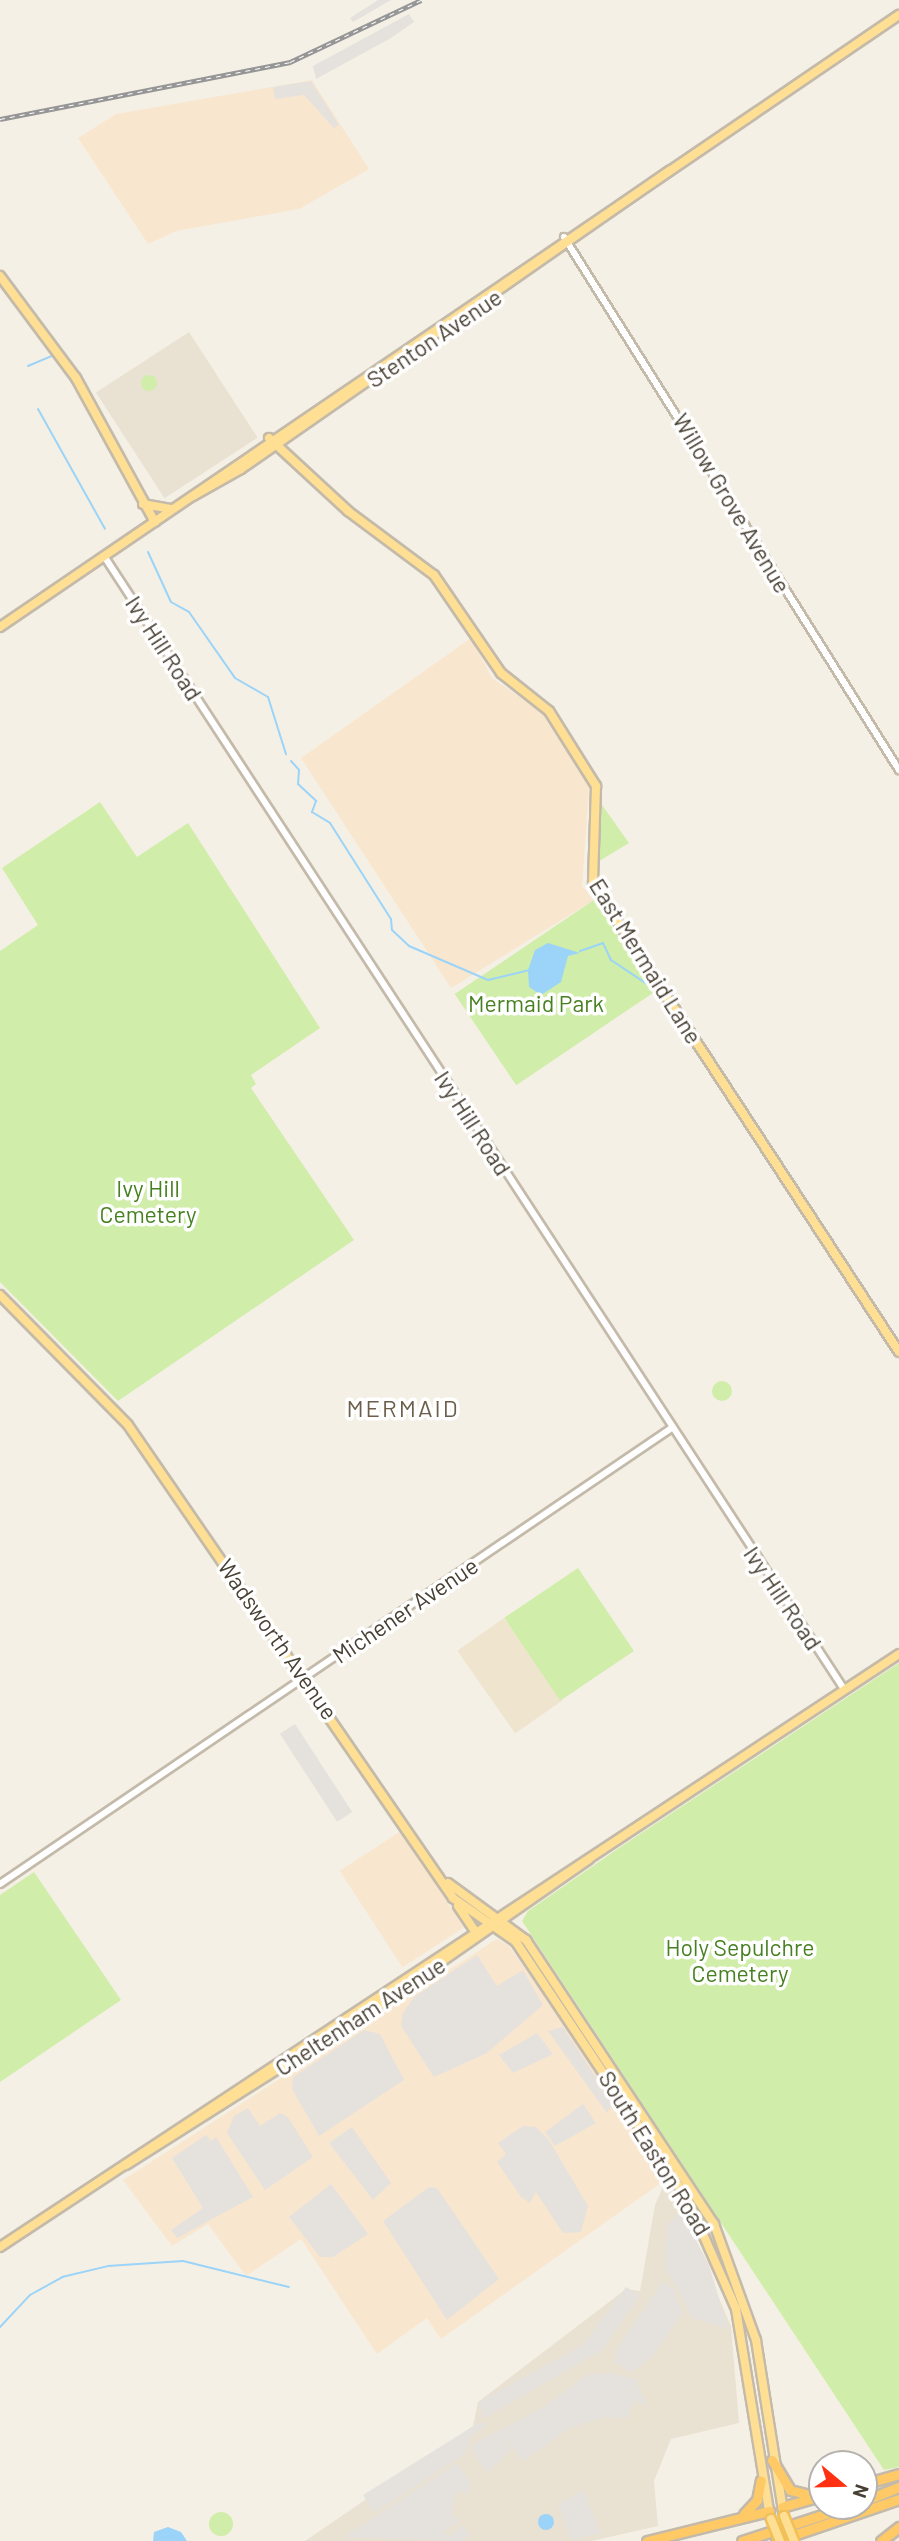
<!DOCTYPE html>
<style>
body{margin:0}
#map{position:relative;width:899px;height:2541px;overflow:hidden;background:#f5f0e5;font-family:Barlow,sans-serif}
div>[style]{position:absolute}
.residential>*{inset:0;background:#e9e2d3;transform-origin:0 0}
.commercial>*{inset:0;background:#f9e6ce;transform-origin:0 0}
.education>*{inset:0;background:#efe5ce;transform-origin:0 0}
.green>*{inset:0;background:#d0edaa;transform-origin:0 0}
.round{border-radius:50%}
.parking>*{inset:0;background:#e5e2de;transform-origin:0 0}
.water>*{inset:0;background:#9bd4f8}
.stream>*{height:2px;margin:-1px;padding:0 1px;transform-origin:1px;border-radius:1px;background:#9bd4f8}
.roads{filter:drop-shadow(2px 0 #c4baaa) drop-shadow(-2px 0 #c4baaa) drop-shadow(0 2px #c4baaa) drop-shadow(0 -2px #c4baaa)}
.minor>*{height:6px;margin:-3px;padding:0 3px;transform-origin:3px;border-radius:3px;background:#fff}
.major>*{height:8px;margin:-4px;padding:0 4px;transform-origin:4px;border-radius:4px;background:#ffdf94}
.highway>*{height:9px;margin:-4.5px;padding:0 4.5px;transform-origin:4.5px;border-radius:4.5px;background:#ffc966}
.rail>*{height:4.5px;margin-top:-2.25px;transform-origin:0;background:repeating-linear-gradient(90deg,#fff 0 5px,#969696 0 10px);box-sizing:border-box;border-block:2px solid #969696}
.bridges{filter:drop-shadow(2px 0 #f1c057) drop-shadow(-2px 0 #f1c057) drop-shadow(0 2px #f1c057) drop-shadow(0 -2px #f1c057)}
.major-bridge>*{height:8px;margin:-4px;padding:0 4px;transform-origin:4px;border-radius:4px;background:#ffdf94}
span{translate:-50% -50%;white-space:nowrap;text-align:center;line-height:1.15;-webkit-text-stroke:7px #fff;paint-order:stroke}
.street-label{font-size:23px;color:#484034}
.park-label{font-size:23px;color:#478021}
.neighbourhood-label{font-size:24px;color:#6c5e4a;letter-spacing:2px}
.north{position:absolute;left:808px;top:2450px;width:70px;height:70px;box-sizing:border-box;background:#fff;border:2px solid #b6b3ae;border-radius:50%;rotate:109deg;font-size:19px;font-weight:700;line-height:28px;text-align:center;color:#484034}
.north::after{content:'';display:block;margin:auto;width:24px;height:32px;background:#ff3112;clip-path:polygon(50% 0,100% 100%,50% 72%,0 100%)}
</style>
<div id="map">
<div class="residential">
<i style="left:189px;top:332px;width:126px;height:111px;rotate:57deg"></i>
<i style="clip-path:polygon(667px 2178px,731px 2326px,739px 2423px,671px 2439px,654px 2481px,658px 2526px,592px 2541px,305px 2541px,473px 2426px,478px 2402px,626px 2289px,640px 2291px,655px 2205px)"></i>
</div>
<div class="commercial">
<i style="clip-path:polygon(312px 80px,369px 169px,299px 209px,176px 231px,148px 244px,78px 138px,116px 114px)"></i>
<i style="clip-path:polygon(471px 638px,492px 678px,543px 713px,589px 787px,582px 886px,594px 900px,451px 988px,301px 758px)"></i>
<i style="left:401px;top:1831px;width:115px;height:73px;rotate:57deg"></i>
<i style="clip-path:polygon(497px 1939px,509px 1946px,578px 2042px,665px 2180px,441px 2339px,427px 2318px,377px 2354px,301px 2239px,246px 2276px,208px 2224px,172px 2246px,123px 2180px)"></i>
</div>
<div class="education">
<i style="left:504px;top:1618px;width:101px;height:57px;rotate:55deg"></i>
</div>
<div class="green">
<i class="round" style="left:141px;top:375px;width:16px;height:16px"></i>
<i style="clip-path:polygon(100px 802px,137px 857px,188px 823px,320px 1028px,251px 1075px,256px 1084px,251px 1088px,354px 1240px,118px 1401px,0 1282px,0 951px,38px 925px,2px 868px)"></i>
<i style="clip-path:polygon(602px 805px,629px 843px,596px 863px,600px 807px)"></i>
<i style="left:594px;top:900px;width:110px;height:168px;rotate:56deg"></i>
<i class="round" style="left:712px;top:1381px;width:20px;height:20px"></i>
<i style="left:578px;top:1568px;width:100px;height:89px;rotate:56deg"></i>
<i style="clip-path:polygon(899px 1663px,899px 2467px,884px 2470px,522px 1921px,528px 1911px,619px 1848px)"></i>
<i style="clip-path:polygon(34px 1872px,121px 2000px,0 2082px,0 1895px)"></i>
<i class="round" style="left:209px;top:2512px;width:24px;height:24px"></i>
</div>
<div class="parking">
<i style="clip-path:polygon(378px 0,391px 0,353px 22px,350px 18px)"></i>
<i style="clip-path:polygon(409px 14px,414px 22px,391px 38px,316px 79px,313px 66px)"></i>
<i style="clip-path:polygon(311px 81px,339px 125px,334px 128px,304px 95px,275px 99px,273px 87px)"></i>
<i style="left:295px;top:1724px;width:105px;height:18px;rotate:57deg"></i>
<i style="clip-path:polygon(477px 1955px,497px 1986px,523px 1970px,543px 2005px,487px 2053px,434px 2077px,401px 2026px,403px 2013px,414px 1997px)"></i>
<i style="clip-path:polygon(563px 2027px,613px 2103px,607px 2113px,548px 2031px)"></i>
<i style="clip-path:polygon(364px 2030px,380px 2034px,404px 2080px,319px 2136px,292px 2089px,293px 2077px)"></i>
<i style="clip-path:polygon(537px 2033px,553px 2054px,513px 2073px,499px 2055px)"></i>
<i style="clip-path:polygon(583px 2104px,596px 2123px,555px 2146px,545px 2132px)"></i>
<i style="clip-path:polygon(248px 2108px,260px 2126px,280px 2113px,288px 2117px,313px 2157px,265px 2190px,227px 2133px,234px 2116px)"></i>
<i style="clip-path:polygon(523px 2126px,536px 2127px,549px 2140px,588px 2206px,581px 2232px,563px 2233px,536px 2192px,530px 2203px,521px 2197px,497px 2162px,506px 2154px,498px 2143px)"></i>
<i style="clip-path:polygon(352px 2127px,391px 2183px,373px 2200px,329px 2143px)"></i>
<i style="clip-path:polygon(206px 2135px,211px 2141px,216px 2137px,253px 2197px,177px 2238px,171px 2230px,203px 2208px,172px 2158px)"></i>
<i style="clip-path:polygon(331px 2184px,368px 2234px,333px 2257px,320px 2257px,289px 2217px)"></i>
<i style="clip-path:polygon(429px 2187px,437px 2188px,499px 2279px,447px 2320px,383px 2221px)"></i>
<i style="clip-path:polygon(681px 2212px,709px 2265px,728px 2329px,693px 2318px,665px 2267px,668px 2224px)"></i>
<i style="clip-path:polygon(663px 2282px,674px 2289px,682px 2313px,652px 2357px,631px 2372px,614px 2362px,618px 2348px)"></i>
<i style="clip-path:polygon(626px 2287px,640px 2295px,602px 2350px,483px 2419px,479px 2402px,583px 2345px)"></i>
<i style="clip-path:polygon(611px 2373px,635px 2379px,647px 2406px,633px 2400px,627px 2418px,604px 2417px,568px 2429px,523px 2461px,509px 2441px,511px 2450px,487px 2473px,470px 2446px,546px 2406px,587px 2375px)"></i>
<i style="clip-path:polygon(480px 2422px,487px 2425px,471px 2436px,465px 2454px,374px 2513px,363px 2495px)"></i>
<i style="clip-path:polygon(457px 2463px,470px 2483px,468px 2494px,456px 2491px,451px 2515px,460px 2521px,443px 2532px,449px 2537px,462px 2525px,470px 2535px,460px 2541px,344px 2537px)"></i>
<i style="clip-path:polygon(583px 2490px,600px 2533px,572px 2540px,558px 2505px)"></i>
</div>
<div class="water">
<i style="clip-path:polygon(548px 943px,580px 953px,568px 956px,561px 982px,541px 995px,529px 987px,528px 970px,535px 950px)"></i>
<i class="round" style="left:538px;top:2514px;width:16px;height:16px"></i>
<i style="clip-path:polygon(168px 2527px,181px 2532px,187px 2541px,153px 2541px,154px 2532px)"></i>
</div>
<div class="stream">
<i style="left:28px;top:366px;width:26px;rotate:-23deg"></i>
<i style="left:38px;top:409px;width:137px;rotate:60.8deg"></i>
<i style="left:148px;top:552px;width:55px;rotate:65.3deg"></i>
<i style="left:171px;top:602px;width:21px;rotate:29deg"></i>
<i style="left:189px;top:612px;width:80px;rotate:55.1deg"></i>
<i style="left:235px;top:678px;width:38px;rotate:30deg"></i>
<i style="left:268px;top:697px;width:60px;rotate:72.5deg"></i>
<i style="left:291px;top:761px;width:12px;rotate:48deg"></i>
<i style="left:299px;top:770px;width:14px;rotate:94deg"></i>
<i style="left:298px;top:784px;width:25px;rotate:43deg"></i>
<i style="left:316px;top:801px;width:12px;rotate:110deg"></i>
<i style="left:312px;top:812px;width:21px;rotate:31deg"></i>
<i style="left:330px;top:823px;width:114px;rotate:57.6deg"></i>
<i style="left:391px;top:919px;width:11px;rotate:85deg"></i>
<i style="left:392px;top:930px;width:23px;rotate:43deg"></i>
<i style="left:409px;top:946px;width:86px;rotate:23.3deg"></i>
<i style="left:488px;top:980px;width:43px;rotate:-13.4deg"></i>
<i style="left:580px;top:951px;width:24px;rotate:-19deg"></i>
<i style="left:603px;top:943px;width:19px;rotate:65deg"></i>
<i style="left:611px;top:960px;width:43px;rotate:33.7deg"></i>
<i style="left:0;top:2327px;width:44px;rotate:-46.8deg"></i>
<i style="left:30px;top:2295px;width:37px;rotate:-29deg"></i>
<i style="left:62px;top:2277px;width:47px;rotate:-13.4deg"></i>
<i style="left:108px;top:2266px;width:75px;rotate:-3.8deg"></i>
<i style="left:183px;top:2261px;width:109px;rotate:13.8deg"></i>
</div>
<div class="roads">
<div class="minor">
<i style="left:564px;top:237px;width:630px;rotate:57.85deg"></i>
<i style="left:104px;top:556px;width:1353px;rotate:56.85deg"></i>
<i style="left:0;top:1884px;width:810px;rotate:-34.18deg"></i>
</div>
<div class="major">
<i style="left:0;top:276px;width:127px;rotate:53.3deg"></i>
<i style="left:76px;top:378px;width:164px;rotate:61.3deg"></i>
<i style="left:269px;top:438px;width:108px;rotate:42.7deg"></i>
<i style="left:348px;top:511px;width:107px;rotate:36.7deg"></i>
<i style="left:434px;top:575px;width:119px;rotate:55.6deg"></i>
<i style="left:501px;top:673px;width:61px;rotate:38.4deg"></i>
<i style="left:549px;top:711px;width:89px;rotate:57.9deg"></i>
<i style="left:596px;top:786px;width:98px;rotate:91.8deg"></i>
<i style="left:593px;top:884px;width:559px;rotate:56.82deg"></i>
<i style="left:193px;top:496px;width:55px;rotate:-29.4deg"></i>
<i style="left:241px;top:469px;width:522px;rotate:-34.85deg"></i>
<i style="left:143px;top:504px;width:28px;rotate:10deg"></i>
<i style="left:0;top:627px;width:1088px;rotate:-34.25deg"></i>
<i style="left:0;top:1295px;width:182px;rotate:45.4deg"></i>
<i style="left:128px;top:1425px;width:574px;rotate:55.51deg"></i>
<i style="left:453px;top:1898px;width:77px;rotate:34.9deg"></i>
<i style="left:516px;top:1942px;width:310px;rotate:56.3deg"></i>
<i style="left:688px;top:2200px;width:119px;rotate:66.2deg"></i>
<i style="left:736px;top:2309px;width:210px;rotate:80.7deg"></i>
<i style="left:448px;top:1883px;width:97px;rotate:36.2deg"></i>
<i style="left:526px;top:1940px;width:341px;rotate:56.5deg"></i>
<i style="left:714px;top:2224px;width:123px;rotate:70.1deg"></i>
<i style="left:756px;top:2340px;width:178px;rotate:81deg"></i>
<i style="left:458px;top:1906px;width:29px;rotate:56deg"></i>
<i style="left:126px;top:2165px;width:303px;rotate:-32.3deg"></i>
<i style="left:382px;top:2003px;width:252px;rotate:-34.8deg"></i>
<i style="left:0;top:2247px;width:1077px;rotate:-33.41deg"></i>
</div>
<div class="highway">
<i style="left:772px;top:2460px;width:35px;rotate:59deg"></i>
<i style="left:790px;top:2490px;width:30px;rotate:14deg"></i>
<i style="left:864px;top:2484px;width:36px;rotate:-16deg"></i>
<i style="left:864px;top:2501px;width:38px;rotate:-22deg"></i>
<i style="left:782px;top:2507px;width:33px;rotate:-16deg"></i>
<i style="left:744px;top:2514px;width:19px;rotate:-47deg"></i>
<i style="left:757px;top:2500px;width:20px;rotate:-79deg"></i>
<i style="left:647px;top:2541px;width:126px;rotate:-13.8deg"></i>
<i style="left:742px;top:2541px;width:114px;rotate:-18deg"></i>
<i style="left:776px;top:2541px;width:130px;rotate:-18.9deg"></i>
<i style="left:881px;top:2541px;width:23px;rotate:-38deg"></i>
</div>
</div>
<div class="rail">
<i style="left:0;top:119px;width:296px;rotate:-11.1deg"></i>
<i style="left:290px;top:62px;width:145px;rotate:-25.3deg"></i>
</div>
<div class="bridges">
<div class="major-bridge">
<i style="left:784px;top:2516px;width:27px;rotate:68deg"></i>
<i style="left:771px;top:2519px;width:24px;rotate:68deg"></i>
</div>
</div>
<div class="street-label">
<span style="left:434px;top:338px;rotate:-34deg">Stenton Avenue</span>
<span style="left:732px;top:503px;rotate:59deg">Willow Grove Avenue</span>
<span style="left:164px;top:648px;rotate:57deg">Ivy Hill Road</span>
<span style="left:646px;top:961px;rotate:58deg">East Mermaid Lane</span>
<span style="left:473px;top:1123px;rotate:57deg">Ivy Hill Road</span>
<span style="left:783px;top:1598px;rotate:56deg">Ivy Hill Road</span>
<span style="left:405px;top:1610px;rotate:-34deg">Michener Avenue</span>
<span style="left:278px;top:1639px;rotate:55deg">Wadsworth Avenue</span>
<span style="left:360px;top:2016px;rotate:-33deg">Cheltenham Avenue</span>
<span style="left:655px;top:2153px;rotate:58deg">South Easton Road</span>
</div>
<div class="park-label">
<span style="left:536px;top:1003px">Mermaid Park</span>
<span style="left:148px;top:1201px">Ivy Hill<br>Cemetery</span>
<span style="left:740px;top:1960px">Holy Sepulchre<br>Cemetery</span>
</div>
<div class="neighbourhood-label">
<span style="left:403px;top:1408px">MERMAID</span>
</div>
<div class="north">N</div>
</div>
